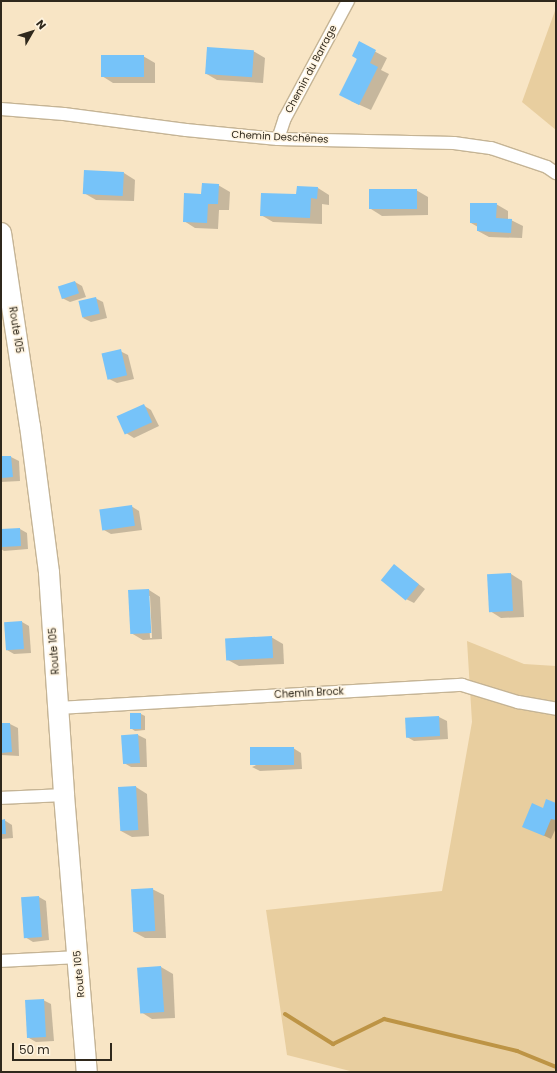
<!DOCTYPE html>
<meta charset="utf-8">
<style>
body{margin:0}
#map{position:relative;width:557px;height:1073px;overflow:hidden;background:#f8e5c5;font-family:Poppins,sans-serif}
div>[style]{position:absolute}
.green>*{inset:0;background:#e8ce9f}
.shadow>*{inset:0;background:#0003}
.stream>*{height:4px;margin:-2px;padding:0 2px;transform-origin:2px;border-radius:2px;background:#bd9445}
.building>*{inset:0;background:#76c3f9;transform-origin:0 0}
.roads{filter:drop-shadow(1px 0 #c5b495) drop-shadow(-1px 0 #c5b495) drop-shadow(0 1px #c5b495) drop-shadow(0 -1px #c5b495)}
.minor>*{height:12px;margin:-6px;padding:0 6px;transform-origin:6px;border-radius:6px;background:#fff}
.primary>*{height:20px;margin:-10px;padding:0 10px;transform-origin:10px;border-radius:10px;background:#fff}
span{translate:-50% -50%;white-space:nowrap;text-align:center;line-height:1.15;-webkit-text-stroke:3px #fff4e0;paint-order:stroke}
.street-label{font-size:10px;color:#2f281c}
.frame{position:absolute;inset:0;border:2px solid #2f281c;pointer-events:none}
.north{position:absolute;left:12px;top:12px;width:40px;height:40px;-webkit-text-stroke:3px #fff4e0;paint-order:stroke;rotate:51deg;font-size:11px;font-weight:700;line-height:16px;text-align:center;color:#2f281c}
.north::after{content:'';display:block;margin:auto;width:14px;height:18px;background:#2f281c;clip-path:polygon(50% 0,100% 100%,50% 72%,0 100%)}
.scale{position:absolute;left:12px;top:1043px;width:100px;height:18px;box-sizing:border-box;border:2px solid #2f281c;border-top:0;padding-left:5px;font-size:12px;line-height:14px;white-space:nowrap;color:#2f281c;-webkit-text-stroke:3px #fff4e0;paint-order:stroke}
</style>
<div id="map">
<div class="green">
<i style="clip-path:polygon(556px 8px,556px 130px,522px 102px)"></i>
<i style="clip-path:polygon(467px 641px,524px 664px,556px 666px,556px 1072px,354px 1072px,287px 1055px,266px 910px,442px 891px,472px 722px)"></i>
</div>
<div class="shadow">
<i style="clip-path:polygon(359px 43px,387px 58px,381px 70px,389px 74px,371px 110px,351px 101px)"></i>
<i style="clip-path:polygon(253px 51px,265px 58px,263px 83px,217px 80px,205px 73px)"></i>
<i style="clip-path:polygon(143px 56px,155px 63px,155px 83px,113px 83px,102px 76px)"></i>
<i style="clip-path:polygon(124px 173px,135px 180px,134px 201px,96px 200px,84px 193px)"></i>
<i style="clip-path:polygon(218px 185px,230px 192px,229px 210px,219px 210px,218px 229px,195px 228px,184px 221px,202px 195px)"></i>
<i style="clip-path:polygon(318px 188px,329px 195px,329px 205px,322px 204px,322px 224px,273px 222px,261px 215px,297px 195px)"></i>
<i style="clip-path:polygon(416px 190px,428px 197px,428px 215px,382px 216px,371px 209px)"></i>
<i style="clip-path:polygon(496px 204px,508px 211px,508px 220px,511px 220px,523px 226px,522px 238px,489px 237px,478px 231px,478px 227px,471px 223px)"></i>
<i style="clip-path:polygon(75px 282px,82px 286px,86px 297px,70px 302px,62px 298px)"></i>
<i style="clip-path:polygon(95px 298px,103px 302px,107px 318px,91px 322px,83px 318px)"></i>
<i style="clip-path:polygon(120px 351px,128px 355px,134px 379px,117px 383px,109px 379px)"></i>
<i style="clip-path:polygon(143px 405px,151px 410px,159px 426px,134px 438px,126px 433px)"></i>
<i style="clip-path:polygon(1px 457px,11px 457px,19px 461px,20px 481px,1px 482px)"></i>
<i style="clip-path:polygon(131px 506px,139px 511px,142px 530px,111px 534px,104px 530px)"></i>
<i style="clip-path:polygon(20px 529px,27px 533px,28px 549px,4px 551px,1px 549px,1px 530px)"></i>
<i style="clip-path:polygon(394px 565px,425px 589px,414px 603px,406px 599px)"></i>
<i style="clip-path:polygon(511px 574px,522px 581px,524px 617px,501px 618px,490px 611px)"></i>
<i style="clip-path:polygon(evenodd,149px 590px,160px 597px,162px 639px,143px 640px,131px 633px,149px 590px,148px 596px,150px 596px,152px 638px,150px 638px,148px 596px)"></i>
<i style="clip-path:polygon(22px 622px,29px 626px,31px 653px,14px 654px,7px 650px)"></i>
<i style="clip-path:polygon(271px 637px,283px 644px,284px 664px,239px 666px,228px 660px)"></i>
<i style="clip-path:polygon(131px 714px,141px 714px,145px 716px,145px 730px,135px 731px,132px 729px)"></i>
<i style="clip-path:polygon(439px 717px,447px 721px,448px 739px,414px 741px,407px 737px,406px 718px)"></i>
<i style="clip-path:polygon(1px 724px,10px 724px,18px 728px,19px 756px,1px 755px)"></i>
<i style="clip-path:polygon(138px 735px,146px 739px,147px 767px,131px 767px,124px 763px,123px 736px)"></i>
<i style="clip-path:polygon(293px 748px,301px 753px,302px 769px,260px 771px,252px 767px)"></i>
<i style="clip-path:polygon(136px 787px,147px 794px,149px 836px,132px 837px,121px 831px)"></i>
<i style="clip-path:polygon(556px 804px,556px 828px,551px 839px,530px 829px,544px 810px)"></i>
<i style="clip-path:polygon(4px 820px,12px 825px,13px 838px,1px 839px,1px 821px)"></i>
<i style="clip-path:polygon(152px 889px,164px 895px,166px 938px,145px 938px,134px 932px)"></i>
<i style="clip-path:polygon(39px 897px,46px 901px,49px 940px,33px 942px,25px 937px)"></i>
<i style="clip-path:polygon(161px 967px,173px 974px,175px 1018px,152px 1019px,141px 1012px,138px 968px)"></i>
<i style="clip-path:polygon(43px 1000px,51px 1004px,54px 1041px,36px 1042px,29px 1038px)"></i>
</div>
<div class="stream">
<i style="left:285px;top:1014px;width:57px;rotate:32deg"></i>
<i style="left:333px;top:1044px;width:57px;rotate:-26.1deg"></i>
<i style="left:384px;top:1019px;width:137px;rotate:13.5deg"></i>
<i style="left:517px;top:1051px;width:42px;rotate:22.3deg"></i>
</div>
<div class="building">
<i style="clip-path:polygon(359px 41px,376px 50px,370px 63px,378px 67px,359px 105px,339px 95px,357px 59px,352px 56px)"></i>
<i style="left:207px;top:47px;width:47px;height:27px;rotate:4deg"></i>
<i style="left:101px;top:55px;width:43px;height:22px"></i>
<i style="left:84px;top:170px;width:40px;height:24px;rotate:3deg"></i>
<i style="clip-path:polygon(202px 183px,219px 184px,218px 204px,208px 204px,207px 223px,183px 222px,184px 193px,201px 194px)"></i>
<i style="clip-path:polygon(297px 186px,318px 187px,317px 199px,311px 198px,310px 218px,260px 216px,261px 193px,296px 194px)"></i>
<i style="left:417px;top:189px;width:20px;height:48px;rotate:90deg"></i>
<i style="clip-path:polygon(470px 203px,497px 203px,496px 218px,512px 219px,511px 233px,477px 231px,477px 223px,470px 223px)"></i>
<i style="left:75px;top:281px;width:13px;height:18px;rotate:72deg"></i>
<i style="left:96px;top:297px;width:17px;height:18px;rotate:77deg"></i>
<i style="left:121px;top:349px;width:27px;height:20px;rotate:77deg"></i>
<i style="left:144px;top:404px;width:20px;height:30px;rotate:66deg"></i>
<i style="clip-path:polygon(1px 456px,11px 456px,13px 477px,1px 478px)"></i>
<i style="left:132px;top:505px;width:21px;height:33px;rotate:82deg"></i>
<i style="left:20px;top:528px;width:18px;height:19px;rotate:87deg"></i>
<i style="left:394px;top:564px;width:32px;height:21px;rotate:39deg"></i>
<i style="left:511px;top:573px;width:38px;height:24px;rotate:87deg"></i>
<i style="left:149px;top:589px;width:44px;height:21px;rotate:87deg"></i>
<i style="left:22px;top:621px;width:28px;height:18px;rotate:86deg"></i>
<i style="left:272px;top:636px;width:22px;height:47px;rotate:87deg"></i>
<i style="left:130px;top:713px;width:11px;height:16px"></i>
<i style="left:439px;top:716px;width:20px;height:34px;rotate:87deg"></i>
<i style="clip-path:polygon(1px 723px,10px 723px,12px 752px,1px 753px)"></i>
<i style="left:138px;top:734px;width:29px;height:17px;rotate:86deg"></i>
<i style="left:294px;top:747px;width:18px;height:44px;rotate:90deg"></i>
<i style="left:136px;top:786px;width:44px;height:18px;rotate:87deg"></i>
<i style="clip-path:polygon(546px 799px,556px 803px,556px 820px,551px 819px,544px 836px,522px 827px,532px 803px,543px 808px)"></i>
<i style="clip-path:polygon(5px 819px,6px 834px,1px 834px,1px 820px)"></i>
<i style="left:153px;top:888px;width:43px;height:22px;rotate:87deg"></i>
<i style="left:39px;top:896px;width:41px;height:18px;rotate:86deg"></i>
<i style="left:161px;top:966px;width:46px;height:24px;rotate:86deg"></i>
<i style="left:44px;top:999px;width:38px;height:19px;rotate:87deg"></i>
</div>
<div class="roads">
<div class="minor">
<i style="left:1px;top:109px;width:63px;rotate:4.5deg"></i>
<i style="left:64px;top:114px;width:123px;rotate:7.5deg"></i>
<i style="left:186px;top:130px;width:92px;rotate:5.6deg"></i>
<i style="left:278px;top:139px;width:176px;rotate:1.3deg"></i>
<i style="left:454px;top:143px;width:37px;rotate:8deg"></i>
<i style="left:491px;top:148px;width:59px;rotate:18.7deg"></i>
<i style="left:547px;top:167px;width:11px;rotate:34deg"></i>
<i style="left:278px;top:139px;width:22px;rotate:-72deg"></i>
<i style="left:285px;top:118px;width:133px;rotate:-61.7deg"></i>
<i style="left:58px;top:708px;width:405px;rotate:-3.3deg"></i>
<i style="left:462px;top:685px;width:59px;rotate:16.9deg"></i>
<i style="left:518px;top:702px;width:39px;rotate:10deg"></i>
<i style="left:1px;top:798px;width:63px;rotate:-2.7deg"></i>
<i style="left:1px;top:961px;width:77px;rotate:-3deg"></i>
</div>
<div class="primary">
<i style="left:1px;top:233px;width:195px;rotate:81.5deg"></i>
<i style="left:30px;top:426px;width:148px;rotate:82.6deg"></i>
<i style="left:49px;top:573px;width:223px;rotate:86.1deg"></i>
<i style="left:64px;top:795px;width:278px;rotate:85.3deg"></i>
</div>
</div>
<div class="street-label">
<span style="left:311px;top:69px;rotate:-62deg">Chemin du Barrage</span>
<span style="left:280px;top:137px;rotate:3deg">Chemin Deschênes</span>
<span style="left:16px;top:330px;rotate:81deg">Route 105</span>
<span style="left:54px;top:651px;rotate:-94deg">Route 105</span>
<span style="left:309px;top:693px;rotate:-3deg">Chemin Brock</span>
<span style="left:79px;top:974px;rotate:-95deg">Route 105</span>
</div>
<div class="frame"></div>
<div class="north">N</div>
<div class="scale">50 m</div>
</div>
